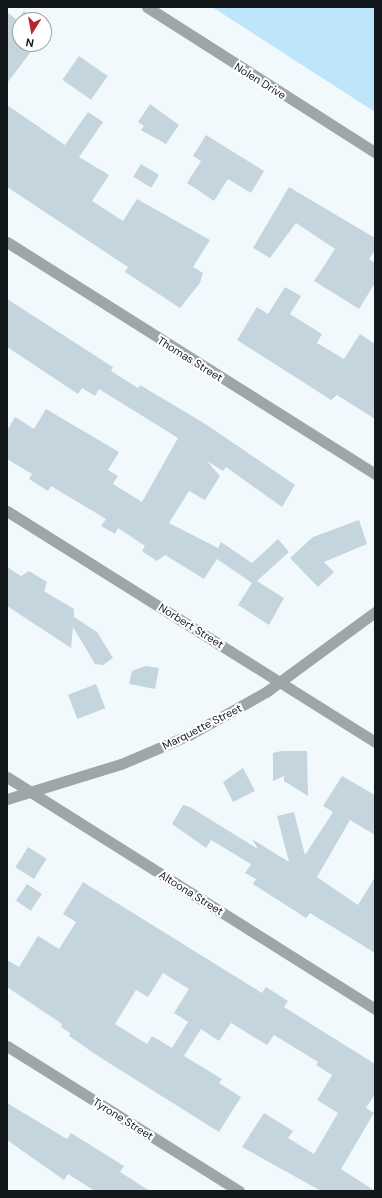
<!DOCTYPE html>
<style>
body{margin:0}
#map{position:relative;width:382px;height:1198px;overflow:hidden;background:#f2f9fd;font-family:"DM Sans",sans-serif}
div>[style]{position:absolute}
.green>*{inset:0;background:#bde6fb}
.building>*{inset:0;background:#c5d5de;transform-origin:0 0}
.minor>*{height:11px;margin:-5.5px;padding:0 5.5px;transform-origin:5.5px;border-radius:5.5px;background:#9fa6aa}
span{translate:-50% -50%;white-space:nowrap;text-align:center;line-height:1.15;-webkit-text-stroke:4px #fff;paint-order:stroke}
.street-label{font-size:11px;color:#12181b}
.frame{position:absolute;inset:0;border:8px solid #12181b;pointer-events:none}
.north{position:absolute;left:12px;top:12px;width:40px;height:40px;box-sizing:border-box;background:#fff;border:1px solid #a0a3a4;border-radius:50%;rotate:191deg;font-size:11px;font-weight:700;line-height:16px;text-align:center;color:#12181b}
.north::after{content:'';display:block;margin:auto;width:14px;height:18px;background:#b62537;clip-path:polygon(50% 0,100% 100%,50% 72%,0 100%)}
</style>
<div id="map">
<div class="green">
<i style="clip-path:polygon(212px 7px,375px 7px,375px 112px)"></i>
</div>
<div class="building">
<i style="clip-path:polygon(24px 11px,35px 20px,20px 20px,20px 44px,37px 44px,7px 83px,7px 12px,17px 20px)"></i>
<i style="left:79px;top:56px;width:35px;height:29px;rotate:35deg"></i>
<i style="clip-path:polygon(150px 104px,179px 125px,166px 144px,141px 130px,144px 126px,138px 122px)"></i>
<i style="clip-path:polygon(7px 105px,65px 145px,88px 112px,103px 122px,79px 157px,109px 175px,92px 201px,123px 221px,137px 199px,210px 240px,193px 267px,203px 273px,200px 283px,180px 308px,125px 272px,128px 267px,7px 187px)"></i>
<i style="clip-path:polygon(206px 135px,264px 171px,251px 193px,228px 179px,214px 201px,187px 183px,201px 161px,193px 156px)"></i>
<i style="left:141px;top:164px;width:21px;height:15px;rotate:31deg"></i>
<i style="clip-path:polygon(289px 187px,375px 238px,375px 250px,369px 259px,375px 263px,375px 283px,359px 309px,314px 281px,335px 249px,296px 223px,270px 258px,253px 248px)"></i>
<i style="clip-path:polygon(285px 287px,301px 296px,290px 314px,322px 334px,317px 343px,344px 359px,360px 334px,375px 344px,375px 419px,337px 395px,331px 400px,237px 340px,257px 307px,268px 314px)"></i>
<i style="clip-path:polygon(7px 299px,113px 367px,111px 371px,138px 388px,140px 385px,207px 425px,295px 485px,282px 507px,226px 467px,223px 471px,207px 461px,220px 476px,205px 500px,189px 491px,169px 523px,218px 548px,221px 542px,252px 563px,278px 539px,289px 552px,257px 581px,284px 598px,269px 625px,238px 605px,252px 583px,217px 559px,204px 579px,165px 555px,157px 561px,142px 551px,145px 546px,118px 528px,115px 534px,101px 526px,106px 519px,51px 486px,48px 491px,29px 479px,32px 474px,7px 459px,7px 431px,15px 417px,34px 429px,46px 409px,119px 452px,108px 470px,118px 476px,113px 484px,142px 502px,178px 438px,99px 389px,95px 396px,82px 388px,78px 394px,7px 347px)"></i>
<i style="clip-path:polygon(359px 520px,367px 544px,324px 562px,334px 572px,318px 587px,290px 558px,313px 537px)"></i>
<i style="clip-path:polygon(7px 567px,21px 576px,29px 571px,47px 582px,44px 591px,74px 609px,74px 617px,97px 632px,113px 658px,103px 665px,95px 664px,73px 627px,71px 648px,7px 606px)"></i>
<i style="clip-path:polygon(146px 666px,159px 668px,155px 689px,129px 684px,132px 671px)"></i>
<i style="left:96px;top:684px;width:26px;height:30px;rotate:69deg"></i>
<i style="clip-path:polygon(281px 751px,307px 751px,308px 796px,284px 781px,284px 776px,273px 781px,273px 753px)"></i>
<i style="clip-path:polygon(243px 768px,255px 791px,233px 802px,223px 782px)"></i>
<i style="clip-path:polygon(342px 776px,375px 795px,375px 835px,350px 820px,317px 877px,358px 905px,375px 877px,375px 953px,310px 913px,306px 918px,253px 884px,256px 879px,245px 873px,251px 864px,211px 840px,206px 848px,172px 824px,183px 805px,190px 807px,258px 849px,252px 839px,289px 862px,277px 816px,294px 812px,305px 855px,333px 812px,323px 806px)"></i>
<i style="left:28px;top:847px;width:22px;height:24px;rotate:32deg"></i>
<i style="clip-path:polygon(evenodd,83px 882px,262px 993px,266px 987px,288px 1001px,284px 1007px,375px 1064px,375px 1094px,366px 1108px,374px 1113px,341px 1169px,375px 1191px,321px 1191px,242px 1147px,264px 1113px,293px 1131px,288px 1138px,314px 1154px,338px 1113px,317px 1100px,332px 1075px,316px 1065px,318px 1062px,274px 1035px,267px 1045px,231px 1023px,219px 1041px,201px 1029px,184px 1056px,222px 1079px,219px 1083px,241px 1097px,219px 1132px,101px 1058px,69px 1036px,70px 1033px,61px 1027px,62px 1024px,7px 987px,7px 960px,19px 967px,38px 936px,59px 949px,76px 922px,63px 914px,83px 882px,163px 973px,189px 989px,174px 1013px,188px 1022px,172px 1048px,152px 1036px,147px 1044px,115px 1024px,136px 990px,148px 997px,163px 973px)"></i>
<i style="left:27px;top:884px;width:18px;height:20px;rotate:34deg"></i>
<i style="clip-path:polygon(7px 1103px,67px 1139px,71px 1133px,124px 1166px,120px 1172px,150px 1191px,95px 1191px,68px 1174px,64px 1180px,7px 1140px)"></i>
</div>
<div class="minor">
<i style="left:147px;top:7px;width:270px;rotate:32.5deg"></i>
<i style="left:7px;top:242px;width:435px;rotate:32.2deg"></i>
<i style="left:7px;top:511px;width:434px;rotate:32.1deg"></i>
<i style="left:7px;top:777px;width:435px;rotate:32.2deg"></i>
<i style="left:7px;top:799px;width:119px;rotate:-17.1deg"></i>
<i style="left:121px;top:764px;width:74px;rotate:-23.1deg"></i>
<i style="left:189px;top:735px;width:88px;rotate:-29.2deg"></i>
<i style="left:266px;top:692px;width:135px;rotate:-36.3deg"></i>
<i style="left:7px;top:1046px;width:274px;rotate:32deg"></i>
</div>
<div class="street-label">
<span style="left:260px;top:81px;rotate:32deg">Nolen Drive</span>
<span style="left:190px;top:359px;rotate:32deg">Thomas Street</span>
<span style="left:191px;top:626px;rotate:32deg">Norbert Street</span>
<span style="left:202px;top:727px;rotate:-27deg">Marquette Street</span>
<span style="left:191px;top:893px;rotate:32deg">Altoona Street</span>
<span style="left:123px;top:1119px;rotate:32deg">Tyrone Street</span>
</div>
<div class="frame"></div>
<div class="north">N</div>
</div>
